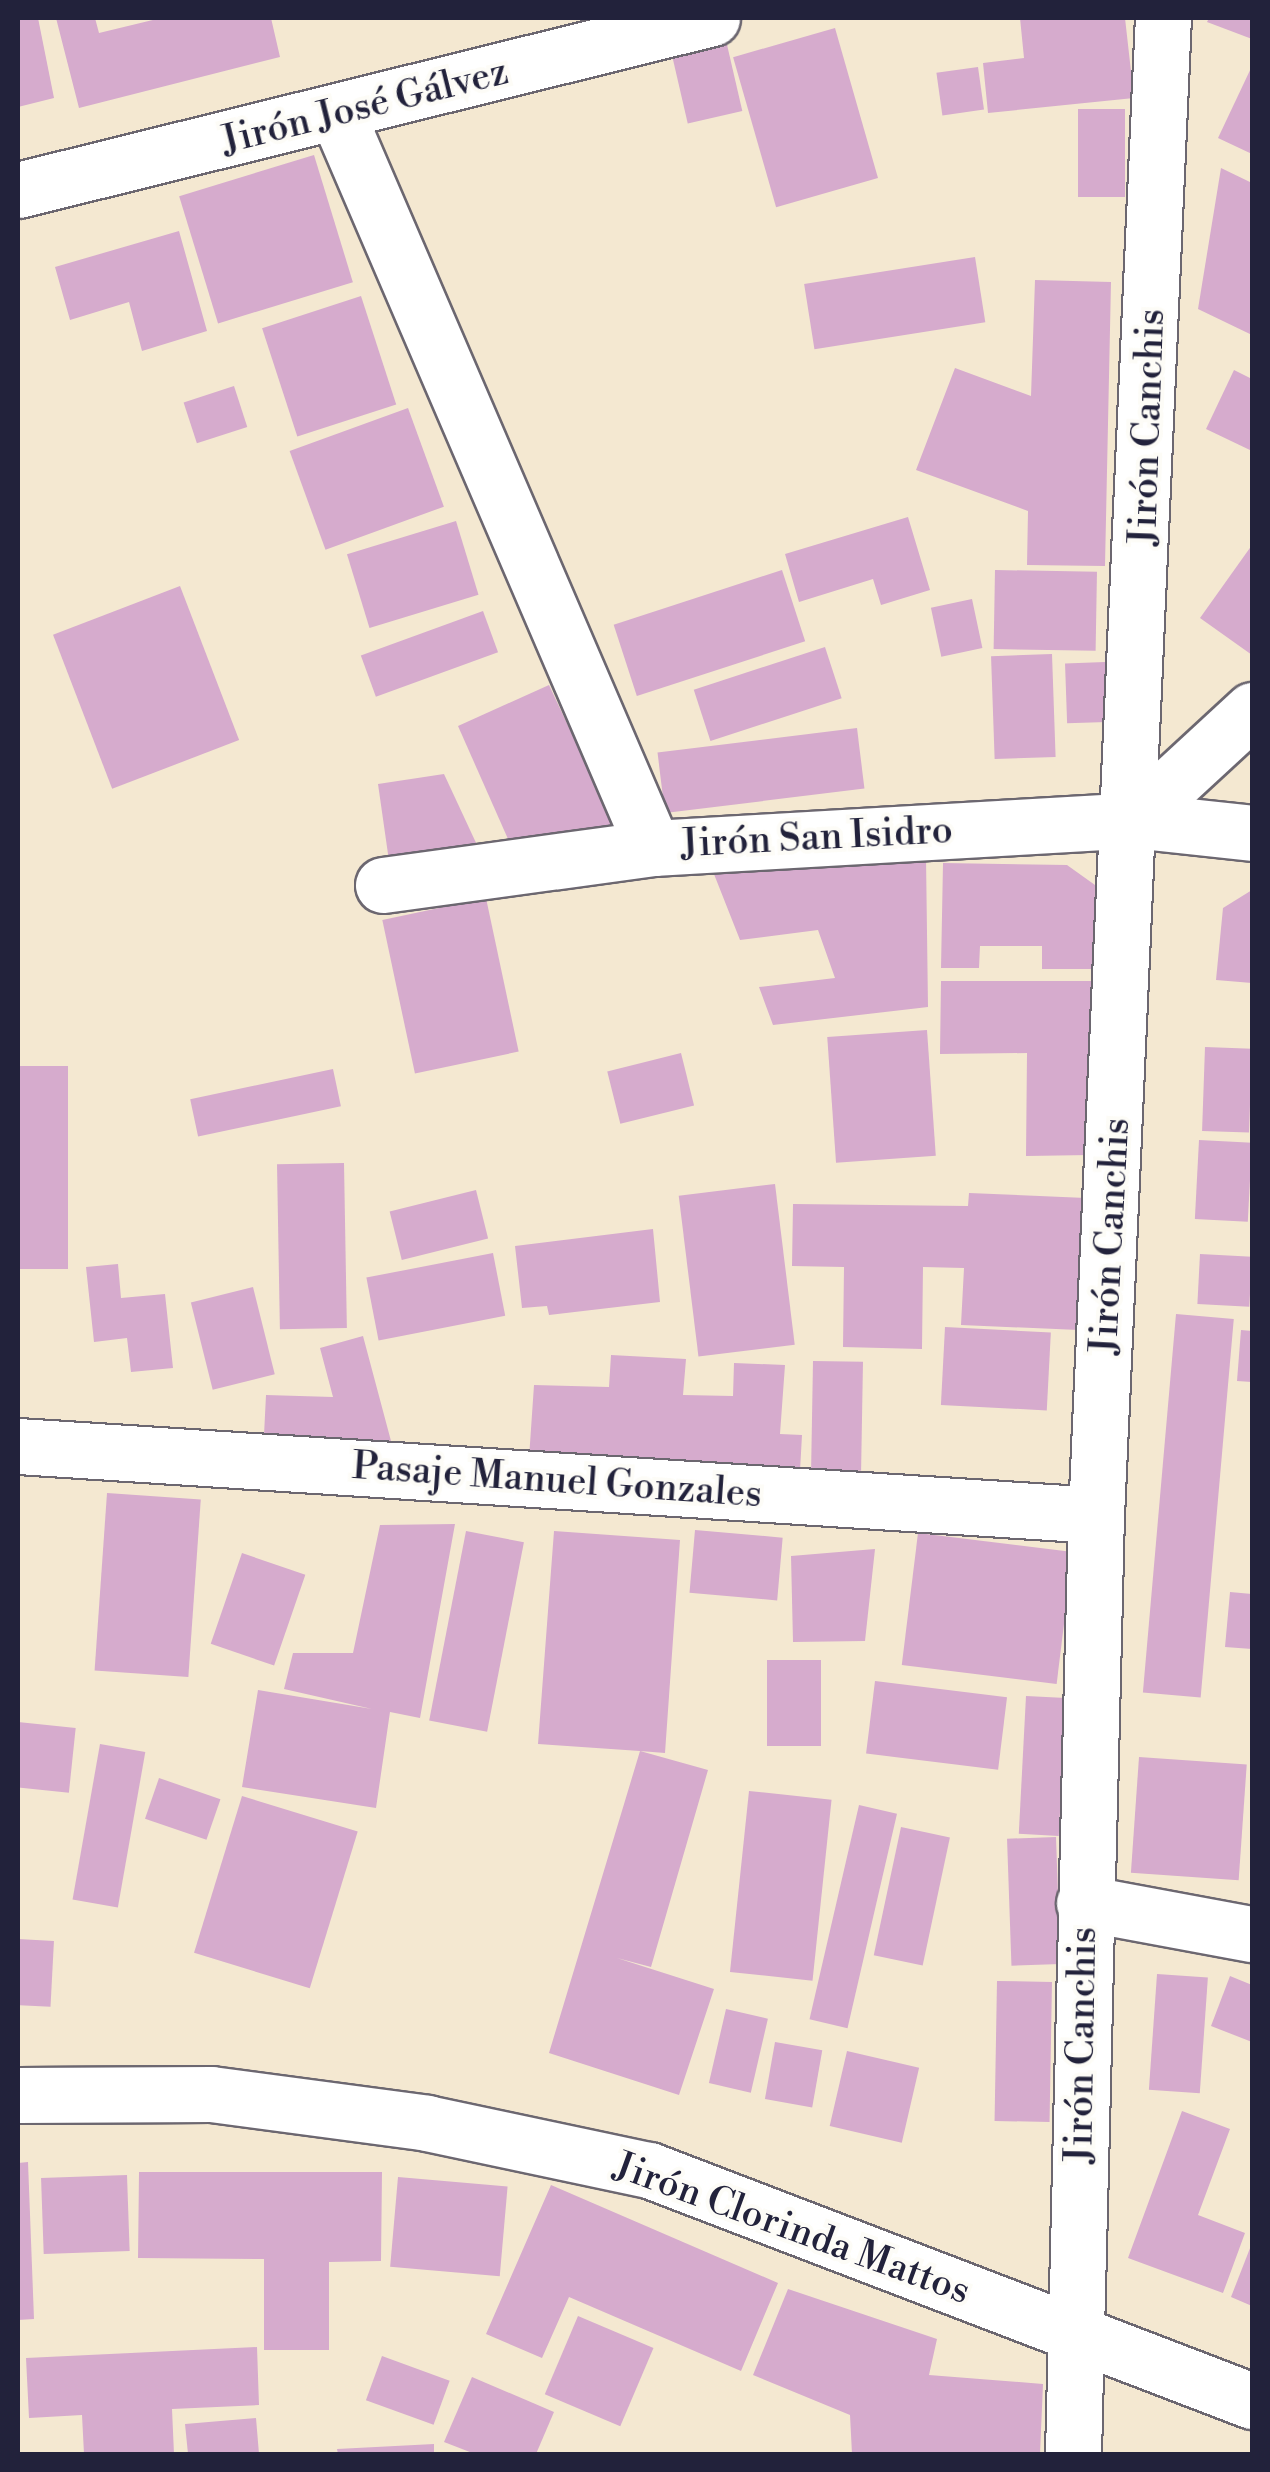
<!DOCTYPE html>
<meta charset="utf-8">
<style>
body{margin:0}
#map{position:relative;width:1270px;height:2472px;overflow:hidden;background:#f4e8d1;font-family:"Libre Bodoni",serif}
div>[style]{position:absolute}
.building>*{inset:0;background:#d6abcd;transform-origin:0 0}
.roads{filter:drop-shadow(2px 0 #6c6770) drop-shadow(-2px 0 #6c6770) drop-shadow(0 2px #6c6770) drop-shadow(0 -2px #6c6770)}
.minor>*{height:55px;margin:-27.5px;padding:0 27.5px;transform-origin:27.5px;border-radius:27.5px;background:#fff}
span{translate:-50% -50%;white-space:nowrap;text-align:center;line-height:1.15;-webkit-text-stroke:8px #fdfcf7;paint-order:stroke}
.street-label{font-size:38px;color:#22223b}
.frame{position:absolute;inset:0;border:20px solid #22223b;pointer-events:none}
</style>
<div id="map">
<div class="building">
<i style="clip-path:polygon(18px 18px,38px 18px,54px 98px,18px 107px)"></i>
<i style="clip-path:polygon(56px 18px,95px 18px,99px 33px,161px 18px,271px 18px,280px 57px,79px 108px)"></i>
<i style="clip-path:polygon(1020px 18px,1125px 18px,1134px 98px,988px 113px,983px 63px,1024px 58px)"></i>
<i style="clip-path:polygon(1209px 18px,1252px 18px,1252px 39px,1207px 22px)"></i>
<i style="left:835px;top:28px;width:156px;height:106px;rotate:74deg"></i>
<i style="left:725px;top:36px;width:77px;height:56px;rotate:77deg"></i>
<i style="clip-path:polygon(1252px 66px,1252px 154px,1218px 138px)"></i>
<i style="left:978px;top:67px;width:43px;height:42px;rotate:82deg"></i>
<i style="left:1125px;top:109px;width:88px;height:47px;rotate:90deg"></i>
<i style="left:314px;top:155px;width:133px;height:141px;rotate:73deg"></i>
<i style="clip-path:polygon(1221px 168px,1252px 183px,1252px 335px,1198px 309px)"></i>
<i style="clip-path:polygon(179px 231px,207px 331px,142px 351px,129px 302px,70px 320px,55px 267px)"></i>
<i style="left:975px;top:257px;width:66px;height:173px;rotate:81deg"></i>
<i style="clip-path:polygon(1035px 280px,1111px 282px,1105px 566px,1027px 565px,1028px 511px,916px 470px,955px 368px,1031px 396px)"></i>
<i style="left:361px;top:296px;width:114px;height:104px;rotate:72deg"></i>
<i style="clip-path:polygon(1234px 370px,1252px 379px,1252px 451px,1206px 429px)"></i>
<i style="left:234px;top:386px;width:43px;height:53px;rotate:72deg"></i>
<i style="left:408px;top:408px;width:105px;height:126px;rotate:70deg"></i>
<i style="clip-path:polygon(908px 517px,930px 590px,881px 605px,873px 579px,799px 602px,785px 554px)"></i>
<i style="left:456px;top:521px;width:77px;height:114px;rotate:73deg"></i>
<i style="clip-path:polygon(1252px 545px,1252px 655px,1200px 618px)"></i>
<i style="left:782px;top:570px;width:75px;height:177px;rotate:72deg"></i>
<i style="left:995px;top:570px;width:102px;height:79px;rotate:1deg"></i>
<i style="left:180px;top:586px;width:165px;height:136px;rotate:69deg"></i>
<i style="left:972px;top:599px;width:50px;height:42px;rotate:78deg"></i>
<i style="left:483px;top:611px;width:44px;height:130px;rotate:70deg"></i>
<i style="left:825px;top:647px;width:54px;height:138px;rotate:72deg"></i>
<i style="left:1052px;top:654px;width:103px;height:61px;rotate:88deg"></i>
<i style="left:1105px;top:662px;width:60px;height:40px;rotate:88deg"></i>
<i style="clip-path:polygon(549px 685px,619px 834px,512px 848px,458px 726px)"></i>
<i style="left:857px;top:728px;width:61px;height:201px;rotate:83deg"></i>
<i style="clip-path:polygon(444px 774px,484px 860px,389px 861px,378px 784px)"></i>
<i style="clip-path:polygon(926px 857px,928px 1007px,773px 1025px,759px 987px,835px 978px,818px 930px,740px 940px,710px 864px)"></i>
<i style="clip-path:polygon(943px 863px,1067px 865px,1095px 885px,1094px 969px,1042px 969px,1042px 946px,980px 946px,979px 968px,941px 968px)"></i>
<i style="clip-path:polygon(1252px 890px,1252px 983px,1216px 980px,1223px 908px)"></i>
<i style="left:486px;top:898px;width:157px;height:106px;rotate:78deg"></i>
<i style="clip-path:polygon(941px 981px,1091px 981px,1090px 1155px,1026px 1156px,1027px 1053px,940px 1054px)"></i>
<i style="left:927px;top:1030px;width:126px;height:100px;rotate:86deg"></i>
<i style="left:1205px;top:1047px;width:47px;height:84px;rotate:2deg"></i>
<i style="left:681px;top:1053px;width:54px;height:76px;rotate:76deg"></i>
<i style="left:18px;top:1066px;width:50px;height:203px"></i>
<i style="left:333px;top:1069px;width:38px;height:146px;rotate:78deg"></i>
<i style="left:1199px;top:1140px;width:53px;height:79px;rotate:3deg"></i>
<i style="left:344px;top:1163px;width:165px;height:67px;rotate:89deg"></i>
<i style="left:775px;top:1184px;width:162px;height:97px;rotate:83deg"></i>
<i style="left:476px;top:1190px;width:50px;height:89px;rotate:76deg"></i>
<i style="clip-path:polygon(969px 1193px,1086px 1198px,1079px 1330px,961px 1325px,964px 1268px,923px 1267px,922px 1349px,843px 1347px,844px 1267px,792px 1266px,793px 1204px,968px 1206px)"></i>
<i style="clip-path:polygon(653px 1229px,660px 1302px,549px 1315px,547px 1306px,522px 1308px,515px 1246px)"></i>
<i style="left:493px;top:1253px;width:64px;height:129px;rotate:79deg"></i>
<i style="left:1200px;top:1254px;width:52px;height:50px;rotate:3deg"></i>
<i style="clip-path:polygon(118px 1264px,121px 1298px,165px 1294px,173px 1368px,131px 1372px,127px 1338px,94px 1342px,86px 1267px)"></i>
<i style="left:253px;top:1287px;width:90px;height:64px;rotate:76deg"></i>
<i style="left:1176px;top:1314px;width:58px;height:380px;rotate:5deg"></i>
<i style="left:945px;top:1327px;width:106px;height:78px;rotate:3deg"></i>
<i style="clip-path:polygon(1241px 1330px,1252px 1331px,1252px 1382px,1237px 1381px)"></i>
<i style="clip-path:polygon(363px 1336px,391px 1441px,264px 1435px,266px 1395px,333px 1397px,320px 1348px)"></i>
<i style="clip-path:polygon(611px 1355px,686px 1359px,683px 1395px,733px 1396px,734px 1363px,785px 1365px,780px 1434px,802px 1435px,800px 1471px,529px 1458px,534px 1385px,609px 1387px)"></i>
<i style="left:813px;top:1361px;width:50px;height:109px;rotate:1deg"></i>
<i style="left:107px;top:1493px;width:94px;height:178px;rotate:4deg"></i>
<i style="clip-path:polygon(455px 1524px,420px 1718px,390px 1712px,376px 1808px,242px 1787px,258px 1690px,372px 1709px,284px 1689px,293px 1653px,353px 1653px,380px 1525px)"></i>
<i style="left:695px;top:1530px;width:88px;height:63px;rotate:5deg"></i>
<i style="left:466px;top:1531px;width:59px;height:193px;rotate:11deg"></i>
<i style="clip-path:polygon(554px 1531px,680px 1540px,665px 1753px,640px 1751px,708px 1770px,651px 1967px,617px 1958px,714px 1989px,679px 2095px,549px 2053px,640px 1751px,538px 1744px)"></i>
<i style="left:918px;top:1533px;width:156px;height:133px;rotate:7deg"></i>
<i style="clip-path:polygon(875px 1549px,865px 1641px,793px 1642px,791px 1556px)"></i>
<i style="left:242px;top:1553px;width:67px;height:96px;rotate:19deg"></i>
<i style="clip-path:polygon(1230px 1592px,1252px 1594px,1252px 1649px,1225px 1647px)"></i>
<i style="left:821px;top:1660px;width:86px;height:54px;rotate:90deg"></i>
<i style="left:875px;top:1681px;width:133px;height:73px;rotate:7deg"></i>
<i style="left:1026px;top:1696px;width:40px;height:138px;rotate:3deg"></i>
<i style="left:18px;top:1722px;width:58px;height:65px;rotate:6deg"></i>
<i style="left:100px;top:1744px;width:46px;height:158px;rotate:10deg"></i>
<i style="left:1139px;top:1757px;width:108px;height:116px;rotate:4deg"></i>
<i style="left:159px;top:1778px;width:65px;height:43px;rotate:19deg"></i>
<i style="left:749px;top:1791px;width:83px;height:182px;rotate:6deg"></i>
<i style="left:242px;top:1796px;width:121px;height:164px;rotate:17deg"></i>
<i style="left:859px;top:1805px;width:39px;height:220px;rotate:13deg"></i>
<i style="left:901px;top:1827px;width:50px;height:131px;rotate:12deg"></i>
<i style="left:1056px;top:1837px;width:127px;height:49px;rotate:88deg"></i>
<i style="left:18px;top:1939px;width:36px;height:66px;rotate:3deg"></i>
<i style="left:1157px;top:1974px;width:51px;height:116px;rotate:4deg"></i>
<i style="clip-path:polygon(1230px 1976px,1252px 1985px,1252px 2042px,1211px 2026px)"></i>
<i style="left:997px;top:1981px;width:55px;height:140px;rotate:1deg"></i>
<i style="left:726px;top:2009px;width:43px;height:76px;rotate:13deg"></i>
<i style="left:775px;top:2042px;width:48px;height:58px;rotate:10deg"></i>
<i style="left:847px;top:2051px;width:74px;height:77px;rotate:13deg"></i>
<i style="clip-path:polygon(1182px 2111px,1230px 2129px,1198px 2215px,1245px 2233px,1223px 2293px,1128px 2258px)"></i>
<i style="clip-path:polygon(28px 2162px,34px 2319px,18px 2320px,18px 2163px)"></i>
<i style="clip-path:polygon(139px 2172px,382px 2172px,381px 2261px,329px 2262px,329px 2350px,264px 2350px,264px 2259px,138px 2258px)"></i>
<i style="left:127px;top:2175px;width:76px;height:86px;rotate:88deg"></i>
<i style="left:398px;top:2177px;width:110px;height:90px;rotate:5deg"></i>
<i style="clip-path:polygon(551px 2185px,778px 2283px,741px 2371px,569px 2297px,542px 2358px,486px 2334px)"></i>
<i style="clip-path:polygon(1252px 2243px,1252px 2306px,1231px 2297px)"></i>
<i style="clip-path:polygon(788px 2289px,937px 2339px,929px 2375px,1043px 2384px,1040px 2454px,852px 2454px,850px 2415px,753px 2375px)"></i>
<i style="left:578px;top:2316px;width:82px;height:85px;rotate:23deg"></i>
<i style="clip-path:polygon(257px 2347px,259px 2405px,172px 2409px,174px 2454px,84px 2454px,82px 2415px,29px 2418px,26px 2358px)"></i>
<i style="left:382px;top:2356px;width:72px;height:47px;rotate:20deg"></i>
<i style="clip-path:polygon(472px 2377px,554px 2412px,536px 2454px,475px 2454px,444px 2442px)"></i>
<i style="clip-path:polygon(256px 2418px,259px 2454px,188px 2454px,185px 2424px)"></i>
<i style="clip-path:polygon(434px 2444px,434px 2454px,338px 2454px,337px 2449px)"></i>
</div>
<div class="roads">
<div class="minor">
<i style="left:338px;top:116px;width:797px;rotate:66.72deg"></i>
<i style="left:18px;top:190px;width:715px;rotate:-13.92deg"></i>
<i style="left:1133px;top:820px;width:162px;rotate:-42.7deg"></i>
<i style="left:383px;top:885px;width:273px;rotate:-7.8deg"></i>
<i style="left:653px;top:848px;width:481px;rotate:-3.3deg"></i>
<i style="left:1133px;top:820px;width:120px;rotate:6.2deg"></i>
<i style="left:18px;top:1446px;width:1080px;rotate:3.66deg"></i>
<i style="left:1084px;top:1903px;width:171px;rotate:10.5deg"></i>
<i style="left:18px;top:2095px;width:193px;rotate:-0.3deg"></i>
<i style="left:211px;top:2094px;width:218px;rotate:7.6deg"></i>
<i style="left:427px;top:2123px;width:227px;rotate:12deg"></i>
<i style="left:649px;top:2170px;width:646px;rotate:20.96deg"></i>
<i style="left:1073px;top:2454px;width:939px;rotate:-88.6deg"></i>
<i style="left:1096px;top:1515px;width:1498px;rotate:-87.44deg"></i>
</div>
</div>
<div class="street-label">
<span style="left:365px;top:107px;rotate:-14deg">Jirón José Gálvez</span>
<span style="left:1148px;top:427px;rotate:-88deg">Jirón Canchis</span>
<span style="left:817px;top:838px;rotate:-3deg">Jirón San Isidro</span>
<span style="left:1111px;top:1236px;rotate:-87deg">Jirón Canchis</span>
<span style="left:557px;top:1481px;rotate:4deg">Pasaje Manuel Gonzales</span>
<span style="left:1082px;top:2045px;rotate:-89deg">Jirón Canchis</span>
<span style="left:792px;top:2229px;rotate:20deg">Jirón Clorinda Mattos</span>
</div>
<div class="frame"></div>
</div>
